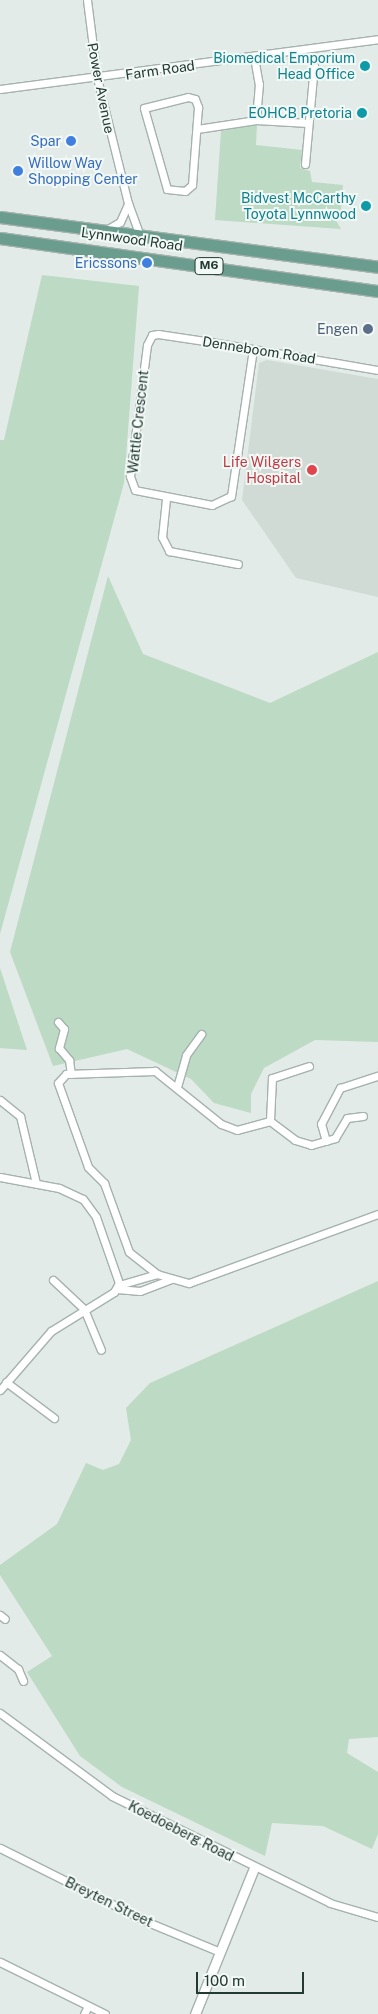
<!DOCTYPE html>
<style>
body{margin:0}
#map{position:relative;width:378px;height:2014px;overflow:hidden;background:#e2ebe7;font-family:"Public Sans",sans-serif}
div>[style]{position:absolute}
.built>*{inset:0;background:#d0dbd5}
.green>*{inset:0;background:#bcdac4}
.roads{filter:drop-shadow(1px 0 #a5b2ad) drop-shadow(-1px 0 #a5b2ad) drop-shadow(0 1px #a5b2ad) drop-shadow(0 -1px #a5b2ad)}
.minor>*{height:7px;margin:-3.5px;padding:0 3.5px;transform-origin:3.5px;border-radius:3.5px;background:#fff}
.tertiary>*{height:9px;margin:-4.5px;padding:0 4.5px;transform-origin:4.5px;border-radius:4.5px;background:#fff}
.primary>*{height:11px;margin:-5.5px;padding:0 5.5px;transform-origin:5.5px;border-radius:5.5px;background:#6a9d8e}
.dots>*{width:14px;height:14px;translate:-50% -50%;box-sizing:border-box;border:2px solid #f2f8f5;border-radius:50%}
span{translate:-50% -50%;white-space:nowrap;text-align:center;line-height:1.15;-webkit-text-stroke:4px #f2f8f5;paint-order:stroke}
.shield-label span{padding:1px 4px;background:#f2f8f5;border:1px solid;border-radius:4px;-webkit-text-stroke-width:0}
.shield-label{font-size:12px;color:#233a33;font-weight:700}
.culture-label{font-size:14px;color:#0d838f}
.right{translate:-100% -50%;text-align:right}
.street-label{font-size:14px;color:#233a33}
.shop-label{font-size:14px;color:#366cbe}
.left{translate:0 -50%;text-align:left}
.service-label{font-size:14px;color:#4e5e75}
.health-label{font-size:14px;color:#be3a42}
.scale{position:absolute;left:196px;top:1972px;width:108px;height:22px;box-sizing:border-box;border:2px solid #233a33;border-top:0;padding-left:6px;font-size:15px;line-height:18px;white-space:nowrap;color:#233a33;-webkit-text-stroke:4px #f2f8f5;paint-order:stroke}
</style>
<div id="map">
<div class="built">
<i style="clip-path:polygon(267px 360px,378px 379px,378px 597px,296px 578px,242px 500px,259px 363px)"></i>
</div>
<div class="green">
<i style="clip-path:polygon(257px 124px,256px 145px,302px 150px,300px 168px,310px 171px,312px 182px,343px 185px,341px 210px,334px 217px,341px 229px,215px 220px,221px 131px)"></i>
<i style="clip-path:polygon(42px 275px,139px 286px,124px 483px,0 934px,0 440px,4px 440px)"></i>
<i style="clip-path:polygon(108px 576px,143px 654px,270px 703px,378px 652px,378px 1042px,315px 1040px,264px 1068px,251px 1094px,251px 1113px,214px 1103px,191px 1079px,127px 1049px,53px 1066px,10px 952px)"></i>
<i style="clip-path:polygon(0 968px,27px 1050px,0 1048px)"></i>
<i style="clip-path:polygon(378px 1281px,378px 1737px,349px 1739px,347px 1753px,378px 1772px,378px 1834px,372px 1849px,323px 1826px,272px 1823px,265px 1856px,122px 1787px,80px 1756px,27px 1672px,52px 1656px,0 1575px,0 1565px,57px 1524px,86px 1463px,103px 1470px,119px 1464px,131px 1440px,126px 1408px,150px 1383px)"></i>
</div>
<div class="roads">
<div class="minor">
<i style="left:87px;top:0;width:79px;rotate:82.7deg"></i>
<i style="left:97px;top:78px;width:129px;rotate:76.1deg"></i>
<i style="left:128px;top:203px;width:37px;rotate:70deg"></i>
<i style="left:254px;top:57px;width:27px;rotate:80deg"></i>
<i style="left:259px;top:84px;width:36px;rotate:95deg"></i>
<i style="left:0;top:89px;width:381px;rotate:-7.5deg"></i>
<i style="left:188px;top:97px;width:7px;rotate:16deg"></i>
<i style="left:195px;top:99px;width:9px;rotate:69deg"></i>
<i style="left:198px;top:107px;width:78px;rotate:94.4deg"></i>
<i style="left:192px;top:185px;width:9px;rotate:139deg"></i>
<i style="left:185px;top:191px;width:18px;rotate:-174deg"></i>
<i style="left:167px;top:189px;width:84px;rotate:-105.9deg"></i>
<i style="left:144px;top:108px;width:45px;rotate:-14deg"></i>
<i style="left:197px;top:129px;width:60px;rotate:-8.7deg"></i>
<i style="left:256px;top:120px;width:52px;rotate:3.3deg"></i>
<i style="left:305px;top:164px;width:99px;rotate:-84.8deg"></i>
<i style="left:106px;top:230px;width:16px;rotate:-30deg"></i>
<i style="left:120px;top:222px;width:20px;rotate:-66deg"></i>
<i style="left:253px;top:349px;width:149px;rotate:98.5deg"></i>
<i style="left:231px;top:496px;width:21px;rotate:155deg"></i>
<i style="left:212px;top:505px;width:78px;rotate:-169deg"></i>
<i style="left:135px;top:490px;width:15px;rotate:-110deg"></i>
<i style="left:130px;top:476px;width:132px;rotate:-82.6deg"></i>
<i style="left:147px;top:345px;width:11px;rotate:-63deg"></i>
<i style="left:152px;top:335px;width:6px;rotate:-9deg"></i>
<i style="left:158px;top:334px;width:54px;rotate:8.6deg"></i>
<i style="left:211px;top:342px;width:122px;rotate:9.5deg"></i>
<i style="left:331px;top:362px;width:48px;rotate:9.7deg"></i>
<i style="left:166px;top:499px;width:38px;rotate:96deg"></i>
<i style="left:162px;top:537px;width:16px;rotate:63deg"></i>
<i style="left:169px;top:551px;width:70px;rotate:10.7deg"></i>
<i style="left:58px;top:1022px;width:9px;rotate:49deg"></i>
<i style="left:64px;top:1029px;width:20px;rotate:105deg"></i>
<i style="left:59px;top:1048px;width:16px;rotate:50deg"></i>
<i style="left:69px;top:1060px;width:14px;rotate:82deg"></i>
<i style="left:309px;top:1066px;width:39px;rotate:162deg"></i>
<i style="left:272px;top:1078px;width:43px;rotate:92.7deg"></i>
<i style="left:270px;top:1121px;width:34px;rotate:165deg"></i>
<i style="left:237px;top:1130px;width:17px;rotate:-159deg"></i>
<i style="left:221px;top:1124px;width:85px;rotate:-141.2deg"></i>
<i style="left:155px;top:1071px;width:89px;rotate:178.1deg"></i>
<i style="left:66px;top:1074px;width:12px;rotate:132deg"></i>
<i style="left:58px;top:1083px;width:89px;rotate:70.3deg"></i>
<i style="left:88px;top:1167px;width:23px;rotate:45deg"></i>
<i style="left:104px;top:1183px;width:73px;rotate:70.1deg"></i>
<i style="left:129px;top:1252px;width:36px;rotate:38deg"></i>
<i style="left:157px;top:1274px;width:33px;rotate:16deg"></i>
<i style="left:189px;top:1283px;width:201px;rotate:-20.1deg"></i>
<i style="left:177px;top:1087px;width:33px;rotate:-74deg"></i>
<i style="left:186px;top:1055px;width:26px;rotate:-54deg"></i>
<i style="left:0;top:1100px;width:26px;rotate:39deg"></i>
<i style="left:20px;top:1116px;width:69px;rotate:76.6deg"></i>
<i style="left:270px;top:1121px;width:31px;rotate:37deg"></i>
<i style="left:295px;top:1140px;width:17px;rotate:17deg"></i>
<i style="left:311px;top:1145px;width:25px;rotate:-16deg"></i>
<i style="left:335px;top:1138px;width:23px;rotate:-59deg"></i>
<i style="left:347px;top:1118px;width:16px;rotate:-7deg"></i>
<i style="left:326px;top:1141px;width:18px;rotate:-106deg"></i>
<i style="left:321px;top:1124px;width:41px;rotate:-62.2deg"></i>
<i style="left:340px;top:1088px;width:40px;rotate:-18deg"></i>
<i style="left:0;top:1177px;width:60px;rotate:10.6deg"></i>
<i style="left:59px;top:1188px;width:26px;rotate:25deg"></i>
<i style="left:83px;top:1199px;width:22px;rotate:54deg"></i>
<i style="left:96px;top:1217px;width:70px;rotate:70.8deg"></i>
<i style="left:119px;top:1283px;width:10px;rotate:119deg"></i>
<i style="left:114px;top:1292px;width:74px;rotate:148.2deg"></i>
<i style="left:51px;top:1331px;width:78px;rotate:130.8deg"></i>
<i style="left:53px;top:1280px;width:42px;rotate:43.1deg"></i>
<i style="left:84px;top:1309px;width:44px;rotate:67.5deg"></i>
<i style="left:119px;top:1285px;width:40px;rotate:-16deg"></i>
<i style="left:117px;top:1289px;width:23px;rotate:5deg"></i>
<i style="left:140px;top:1291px;width:33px;rotate:-21deg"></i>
<i style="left:6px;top:1382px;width:60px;rotate:36.9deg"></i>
<i style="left:0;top:1615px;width:6px;rotate:39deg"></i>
<i style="left:0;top:1655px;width:23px;rotate:38deg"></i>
<i style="left:18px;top:1669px;width:13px;rotate:67deg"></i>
<i style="left:0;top:1713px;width:139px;rotate:36.5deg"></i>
<i style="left:112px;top:1796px;width:243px;rotate:26.1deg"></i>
<i style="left:330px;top:1903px;width:50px;rotate:16.3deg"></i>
<i style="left:0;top:1848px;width:168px;rotate:26.6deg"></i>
<i style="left:150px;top:1923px;width:76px;rotate:22.5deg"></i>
<i style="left:0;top:1962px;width:117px;rotate:26.3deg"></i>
<i style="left:84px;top:2014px;width:9px;rotate:-63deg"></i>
</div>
<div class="tertiary">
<i style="left:195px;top:2014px;width:157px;rotate:-68deg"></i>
</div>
<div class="primary">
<i style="left:0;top:217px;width:381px;rotate:7.5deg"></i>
<i style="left:0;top:238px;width:382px;rotate:8deg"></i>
</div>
</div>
<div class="dots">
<i style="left:365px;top:66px;background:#0f9aa8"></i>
<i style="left:362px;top:113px;background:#0f9aa8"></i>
<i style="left:71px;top:141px;background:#3f7fe0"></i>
<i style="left:18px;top:171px;background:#3f7fe0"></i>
<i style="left:366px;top:206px;background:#0f9aa8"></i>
<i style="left:147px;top:263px;background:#3f7fe0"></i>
<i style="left:368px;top:329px;background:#5c6f8a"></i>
<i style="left:312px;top:470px;background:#e0444e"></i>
</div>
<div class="shield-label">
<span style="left:209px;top:266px">M6</span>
</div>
<div class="culture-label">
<span class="right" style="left:355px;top:66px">Biomedical Emporium<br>Head Office</span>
<span class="right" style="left:352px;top:113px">EOHCB Pretoria</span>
<span class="right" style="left:356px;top:206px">Bidvest McCarthy<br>Toyota Lynnwood</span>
</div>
<div class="street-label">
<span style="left:160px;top:70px;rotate:-8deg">Farm Road</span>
<span style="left:101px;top:88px;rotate:79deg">Power Avenue</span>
<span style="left:132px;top:239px;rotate:8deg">Lynnwood Road</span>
<span style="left:259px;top:350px;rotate:9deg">Denneboom Road</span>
<span style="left:138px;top:422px;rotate:-84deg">Wattle Crescent</span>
<span style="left:181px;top:1831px;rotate:27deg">Koedoeberg Road</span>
<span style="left:109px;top:1902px;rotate:26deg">Breyten Street</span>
</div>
<div class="shop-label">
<span class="right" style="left:61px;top:141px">Spar</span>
<span class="left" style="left:28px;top:171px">Willow Way<br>Shopping Center</span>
<span class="right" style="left:137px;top:263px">Ericssons</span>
</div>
<div class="service-label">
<span class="right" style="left:358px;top:329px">Engen</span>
</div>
<div class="health-label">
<span class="right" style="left:301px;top:470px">Life Wilgers<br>Hospital</span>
</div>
<div class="scale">100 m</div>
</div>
